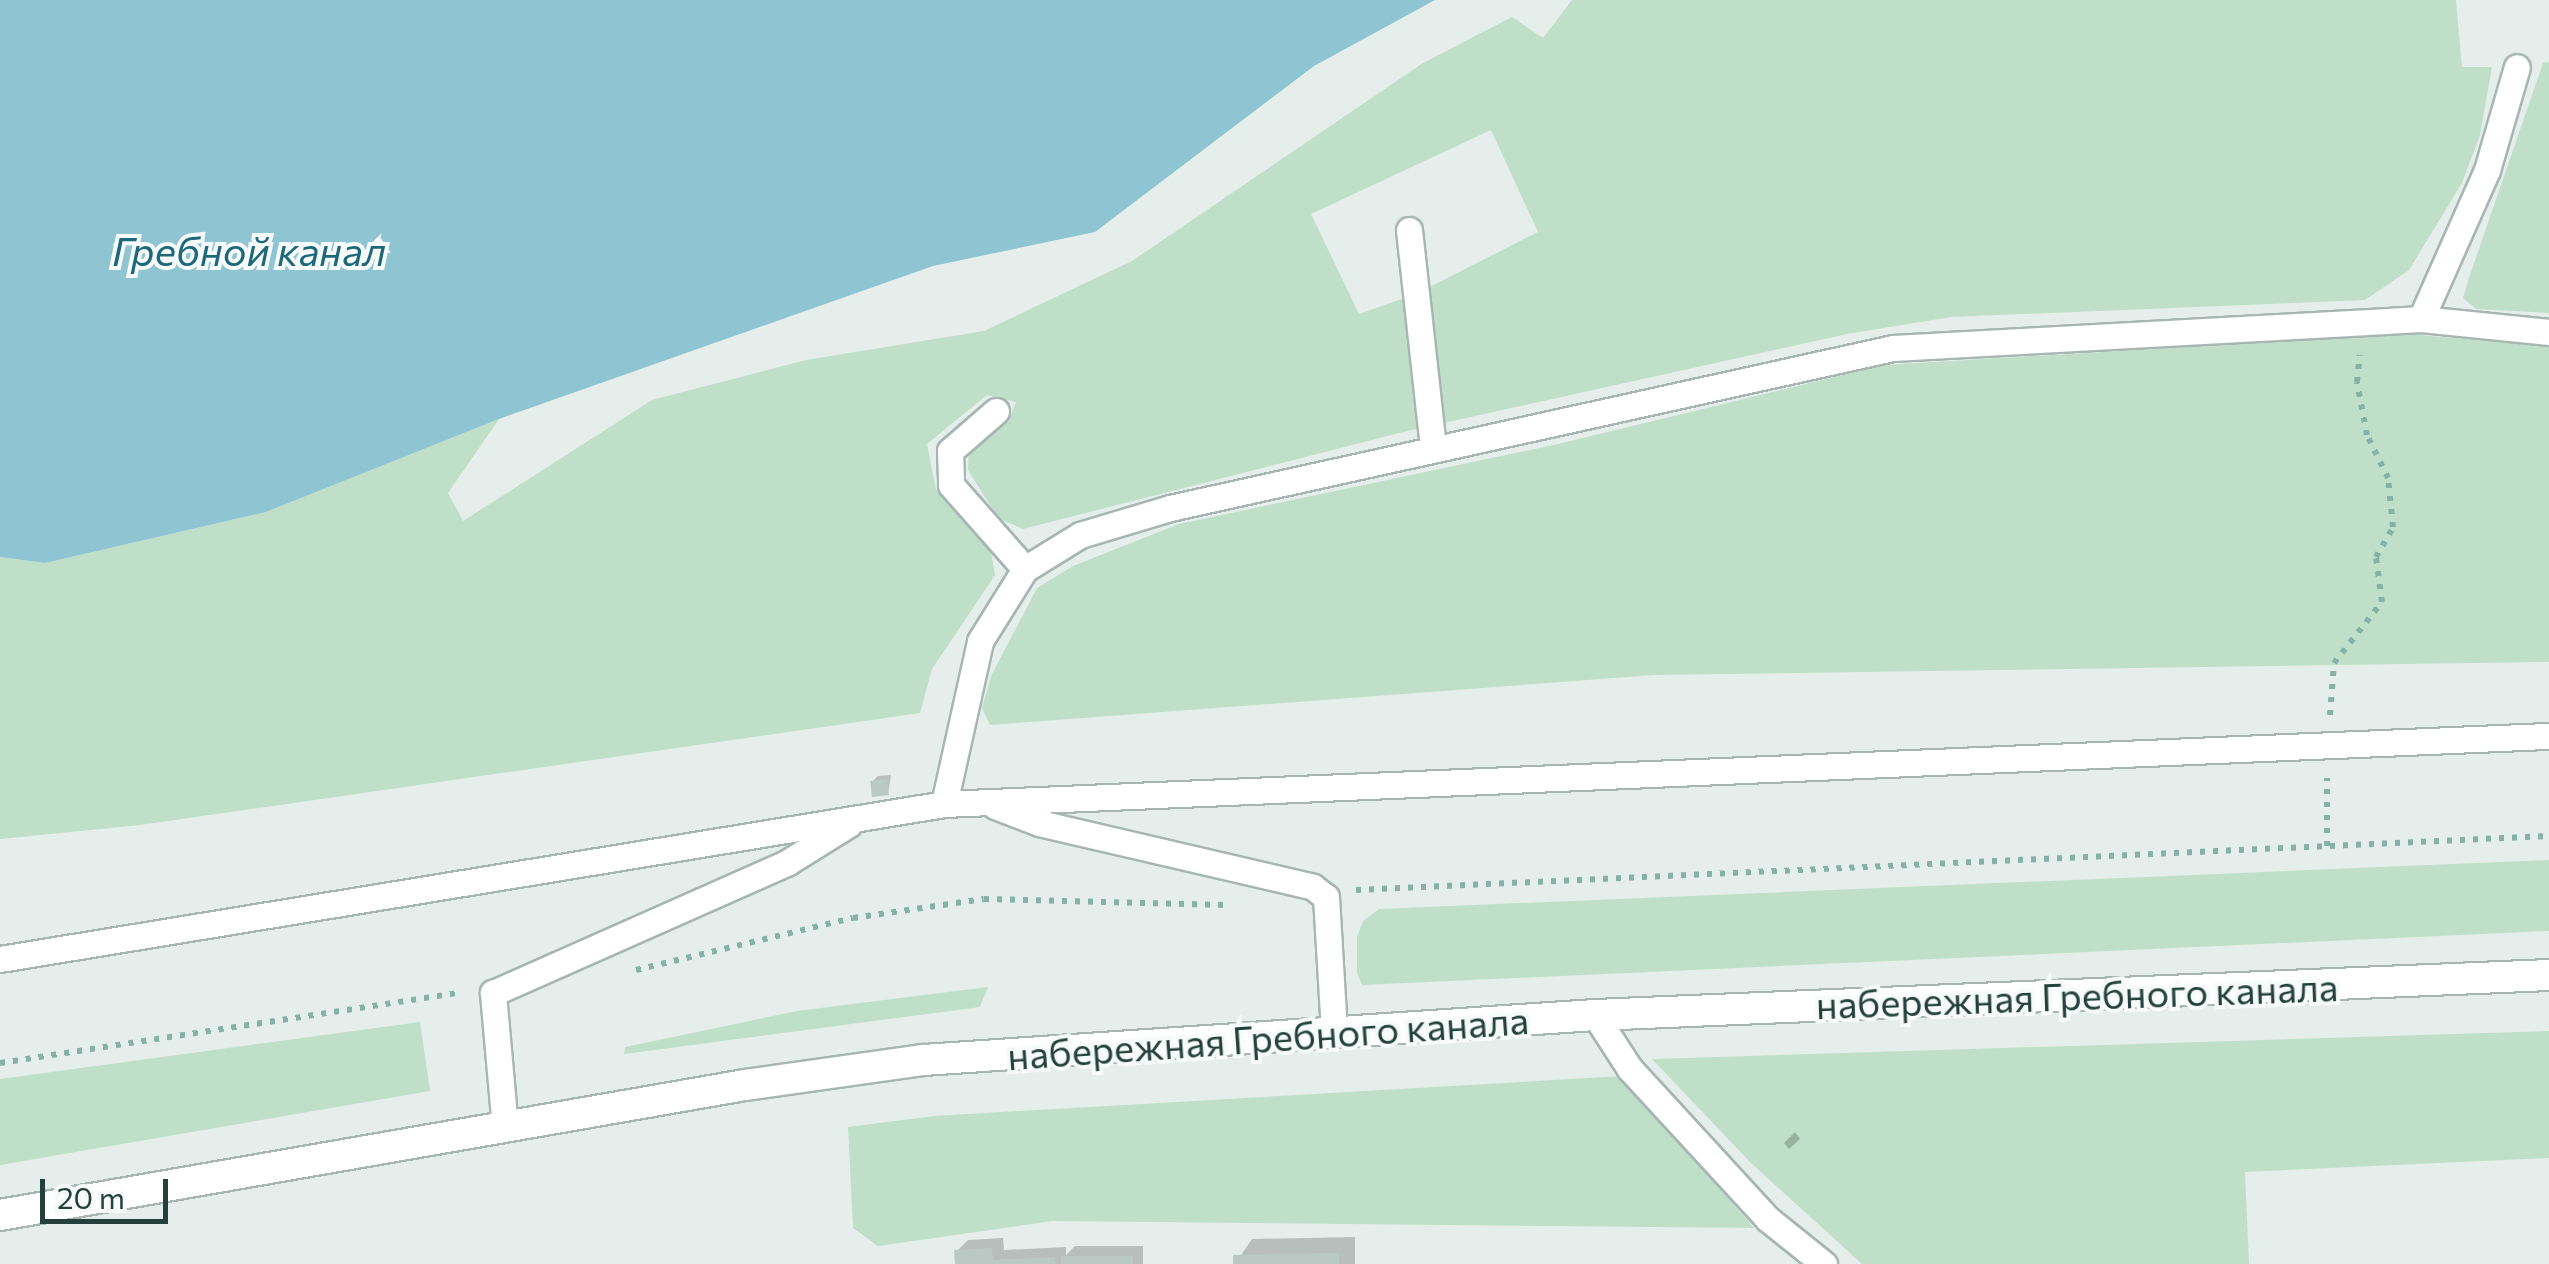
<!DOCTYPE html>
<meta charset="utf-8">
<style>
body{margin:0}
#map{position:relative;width:2549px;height:1264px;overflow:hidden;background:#e5eeeb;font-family:Commissioner,sans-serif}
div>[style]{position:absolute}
.green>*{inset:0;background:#bfdfc9}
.water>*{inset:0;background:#8fc4d2}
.shadow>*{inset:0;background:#0003}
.building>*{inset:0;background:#bac9c4;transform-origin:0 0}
.path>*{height:6px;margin-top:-3px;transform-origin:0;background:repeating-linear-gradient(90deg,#86b1a6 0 5px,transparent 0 13px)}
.roads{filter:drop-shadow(2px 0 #a7b6b2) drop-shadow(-2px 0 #a7b6b2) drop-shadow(0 2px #a7b6b2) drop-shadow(0 -2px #a7b6b2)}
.service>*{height:25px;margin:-12.5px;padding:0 12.5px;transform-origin:12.5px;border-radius:12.5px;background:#fff}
.tertiary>*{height:30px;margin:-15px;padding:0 15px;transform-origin:15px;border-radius:15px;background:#fff}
span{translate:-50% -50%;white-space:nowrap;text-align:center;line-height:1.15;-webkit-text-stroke:8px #f6faf8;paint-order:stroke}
.street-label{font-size:38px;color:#24403a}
.water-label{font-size:40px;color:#1e687c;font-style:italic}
.scale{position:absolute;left:40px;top:1179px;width:128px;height:45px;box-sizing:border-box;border:5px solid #24403a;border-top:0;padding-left:12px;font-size:30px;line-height:35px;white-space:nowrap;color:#24403a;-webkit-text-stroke:8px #f6faf8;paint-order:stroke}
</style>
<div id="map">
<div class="green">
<i style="clip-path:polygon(evenodd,1572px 0,2456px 0,2462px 67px,2492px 67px,2480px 135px,2462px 183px,2409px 270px,2365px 300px,1951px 317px,1847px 334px,1403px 432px,1023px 529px,998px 518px,968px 470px,969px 450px,1008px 422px,1016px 402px,987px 395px,927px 444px,936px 490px,991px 553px,995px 575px,932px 669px,920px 713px,140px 825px,0 839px,0 557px,45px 563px,266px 512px,499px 419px,448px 493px,463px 521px,652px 400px,806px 360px,984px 331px,1132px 261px,1423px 63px,1512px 17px,1543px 38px,1572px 0,1491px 130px,1538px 232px,1416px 294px,1359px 314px,1311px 214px,1491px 130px)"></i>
<i style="clip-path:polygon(2549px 62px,2549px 313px,2476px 309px,2463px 298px,2469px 278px,2543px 63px)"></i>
<i style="clip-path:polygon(2406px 334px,2549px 346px,2549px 662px,1654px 675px,990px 725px,982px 708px,991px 676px,1037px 588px,1073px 566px,1179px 524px,1558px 444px,1884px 365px)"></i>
<i style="clip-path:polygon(2549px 860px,2549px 931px,1362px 985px,1357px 973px,1357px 937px,1363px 921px,1379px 909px)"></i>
<i style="clip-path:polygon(988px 987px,980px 1007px,624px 1054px,625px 1047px,797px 1011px)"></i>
<i style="clip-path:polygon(420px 1022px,430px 1091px,0 1165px,0 1079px)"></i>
<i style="clip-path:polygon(2549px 1031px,2549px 1158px,2245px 1172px,2249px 1264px,1862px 1264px,1751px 1163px,1652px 1059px)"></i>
<i style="clip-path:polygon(1623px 1076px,1754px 1228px,1052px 1221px,878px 1246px,853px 1228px,848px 1127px,934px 1116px)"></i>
</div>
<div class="water">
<i style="clip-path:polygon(0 0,1435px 0,1314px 66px,1095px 232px,933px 266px,499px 419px,266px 512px,45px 563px,0 557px)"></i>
</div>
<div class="shadow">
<i style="clip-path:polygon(891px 775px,888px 793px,873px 781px,878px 776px)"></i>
<i style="clip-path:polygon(1795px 1132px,1800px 1139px,1789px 1149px,1784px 1143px)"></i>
<i style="clip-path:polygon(1355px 1237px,1355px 1264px,1235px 1264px,1252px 1239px)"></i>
<i style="clip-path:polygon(1003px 1238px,1004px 1250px,1066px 1247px,1066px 1255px,1075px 1246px,1143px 1246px,1143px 1264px,957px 1264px,957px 1251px,968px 1240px)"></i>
</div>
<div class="building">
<i style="left:887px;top:779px;width:16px;height:17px;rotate:83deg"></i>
<i style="clip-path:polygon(992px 1248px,993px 1260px,1055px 1257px,1056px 1264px,955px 1264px,954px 1250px)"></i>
<i style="clip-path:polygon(1339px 1253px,1339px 1264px,1233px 1264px,1233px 1255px)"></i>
<i style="left:1133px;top:1256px;width:8px;height:72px;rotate:90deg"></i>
</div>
<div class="path">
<i style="left:2330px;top:715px;width:52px;rotate:-85.6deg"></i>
<i style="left:2334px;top:663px;width:78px;rotate:-51.8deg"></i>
<i style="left:2382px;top:602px;width:45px;rotate:-97.6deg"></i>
<i style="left:2376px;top:557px;width:34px;rotate:-60deg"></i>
<i style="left:2393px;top:527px;width:49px;rotate:-95.8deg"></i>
<i style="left:2388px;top:478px;width:48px;rotate:-116deg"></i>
<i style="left:2367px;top:435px;width:54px;rotate:-100.7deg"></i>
<i style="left:2357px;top:382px;width:27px;rotate:-84deg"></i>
<i style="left:2327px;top:846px;width:68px;rotate:-90deg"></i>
<i style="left:1356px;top:890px;width:1194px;rotate:-2.59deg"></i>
<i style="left:636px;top:970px;width:223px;rotate:-13.5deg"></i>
<i style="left:853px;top:918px;width:132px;rotate:-8.3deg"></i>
<i style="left:984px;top:899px;width:242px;rotate:1.4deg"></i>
<i style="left:0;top:1063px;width:467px;rotate:-8.7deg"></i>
</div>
<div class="roads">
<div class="service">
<i style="left:1409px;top:230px;width:220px;rotate:83.7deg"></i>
<i style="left:2421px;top:319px;width:163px;rotate:-66.1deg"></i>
<i style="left:2487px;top:170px;width:107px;rotate:-73.8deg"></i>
<i style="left:996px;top:411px;width:61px;rotate:139deg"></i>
<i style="left:950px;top:451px;width:34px;rotate:88deg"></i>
<i style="left:951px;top:485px;width:112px;rotate:48.6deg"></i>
<i style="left:944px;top:804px;width:167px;rotate:-77.5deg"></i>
<i style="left:980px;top:641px;width:85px;rotate:-58deg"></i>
<i style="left:1025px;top:569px;width:65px;rotate:-31.7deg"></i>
<i style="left:1080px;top:535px;width:94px;rotate:-16.7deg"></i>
<i style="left:1170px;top:508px;width:740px;rotate:-12.48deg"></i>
<i style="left:1893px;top:348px;width:529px;rotate:-3.14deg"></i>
<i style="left:2421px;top:319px;width:129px;rotate:5.8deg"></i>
<i style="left:995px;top:806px;width:47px;rotate:21.1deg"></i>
<i style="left:1039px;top:823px;width:281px;rotate:13.1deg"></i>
<i style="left:1313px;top:887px;width:16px;rotate:38deg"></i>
<i style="left:1326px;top:897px;width:136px;rotate:86.6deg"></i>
<i style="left:0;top:959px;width:957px;rotate:-9.32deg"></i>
<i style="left:944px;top:804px;width:1606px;rotate:-2.43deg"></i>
<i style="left:1595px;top:1015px;width:64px;rotate:57.1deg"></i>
<i style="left:1630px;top:1069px;width:204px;rotate:47.4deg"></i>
<i style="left:1768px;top:1219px;width:72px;rotate:38.8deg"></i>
<i style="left:505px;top:1128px;width:136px;rotate:-95.1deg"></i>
<i style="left:493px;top:993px;width:323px;rotate:-23.9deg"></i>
<i style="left:788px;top:862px;width:72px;rotate:-31.9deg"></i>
</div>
<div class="tertiary">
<i style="left:0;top:1215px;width:756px;rotate:-9.9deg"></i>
<i style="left:745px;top:1085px;width:180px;rotate:-8deg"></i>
<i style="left:923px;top:1060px;width:674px;rotate:-3.83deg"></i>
<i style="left:1595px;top:1015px;width:955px;rotate:-2.4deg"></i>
</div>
</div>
<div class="street-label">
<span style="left:2077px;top:995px;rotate:-2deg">набережная Гребного канала</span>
<span style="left:1268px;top:1037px;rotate:-4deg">набережная Гребного канала</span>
</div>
<div class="water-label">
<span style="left:249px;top:250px">Гребной канал</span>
</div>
<div class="scale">20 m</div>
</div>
